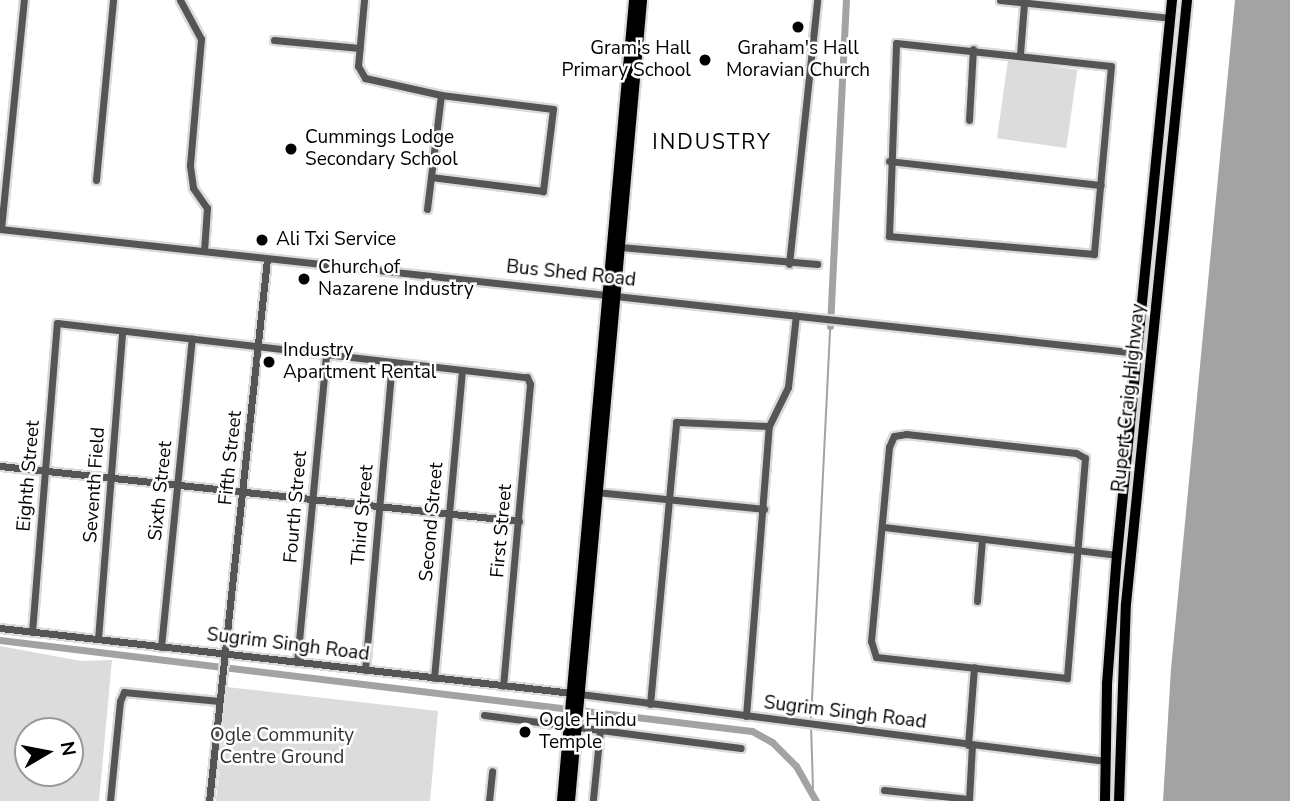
<!DOCTYPE html>
<style>
body{margin:0}
#map{position:relative;width:1290px;height:801px;overflow:hidden;background:#fff;font-family:"Nunito Sans",sans-serif}
div>[style]{position:absolute}
.green>*{inset:0;background:#dcdcdc;transform-origin:0 0}
.water>*{inset:0;background:#a3a3a3}
.stream>*{height:2px;margin:-1px;padding:0 1px;transform-origin:1px;border-radius:1px;background:#a3a3a3}
.canal>*{height:7px;margin:-3.5px;padding:0 3.5px;transform-origin:3.5px;border-radius:3.5px;background:#a3a3a3}
.roads{filter:drop-shadow(2px 0 #dbdbdb) drop-shadow(-2px 0 #dbdbdb) drop-shadow(0 2px #dbdbdb) drop-shadow(0 -2px #dbdbdb)}
.minor>*{height:7px;margin:-3.5px;padding:0 3.5px;transform-origin:3.5px;border-radius:3.5px;background:#555}
.major>*{height:10px;margin:-5px;padding:0 5px;transform-origin:5px;border-radius:5px;background:#000}
.dots>*{width:19px;height:19px;translate:-50% -50%;box-sizing:border-box;border:4px solid #fff;border-radius:50%}
span{translate:-50% -50%;white-space:nowrap;text-align:center;line-height:1.15;-webkit-text-stroke:5px #fff;paint-order:stroke}
.poi-label{font-size:19px;color:#000}
.right{translate:-100% -50%;text-align:right}
.left{translate:0 -50%;text-align:left}
.street-label{font-size:19px;color:#000}
.park-label{font-size:19px;color:#333}
.neighbourhood-label{font-size:21px;color:#000;letter-spacing:2px}
.north{position:absolute;left:14px;top:717px;width:70px;height:70px;box-sizing:border-box;background:#fff;border:2px solid #999;border-radius:50%;rotate:80deg;font-size:19px;font-weight:700;line-height:28px;text-align:center;color:#000}
.north::after{content:'';display:block;margin:auto;width:24px;height:32px;background:#000;clip-path:polygon(50% 0,100% 100%,50% 72%,0 100%)}
</style>
<div id="map">
<div class="green">
<i style="left:1008px;top:60px;width:70px;height:79px;rotate:8deg"></i>
<i style="clip-path:polygon(evenodd,0 646px,81px 661px,112px 660px,99px 801px,0 801px,0 646px,28px 731px,70px 731px,70px 773px,28px 773px,28px 731px)"></i>
<i style="clip-path:polygon(227px 687px,438px 711px,430px 801px,216px 801px)"></i>
</div>
<div class="water">
<i style="clip-path:polygon(1235px 0,1290px 0,1290px 801px,1163px 801px,1171px 669px)"></i>
</div>
<div class="stream">
<i style="left:811px;top:720px;width:394px;rotate:-87.2deg"></i>
<i style="left:811px;top:725px;width:64px;rotate:88.2deg"></i>
</div>
<div class="canal">
<i style="left:830px;top:326px;width:326px;rotate:-87.2deg"></i>
<i style="left:0;top:640px;width:757px;rotate:6.9deg"></i>
<i style="left:752px;top:731px;width:23px;rotate:29deg"></i>
<i style="left:772px;top:742px;width:34px;rotate:45deg"></i>
<i style="left:796px;top:766px;width:40px;rotate:60.3deg"></i>
</div>
<div class="roads">
<div class="minor">
<i style="left:180px;top:0;width:44px;rotate:61.7deg"></i>
<i style="left:201px;top:39px;width:127px;rotate:95deg"></i>
<i style="left:190px;top:166px;width:22px;rotate:82deg"></i>
<i style="left:193px;top:188px;width:24px;rotate:55deg"></i>
<i style="left:207px;top:208px;width:43px;rotate:94deg"></i>
<i style="left:364px;top:0;width:66px;rotate:95.2deg"></i>
<i style="left:358px;top:66px;width:14px;rotate:60deg"></i>
<i style="left:365px;top:78px;width:78px;rotate:12.6deg"></i>
<i style="left:441px;top:95px;width:113px;rotate:7.1deg"></i>
<i style="left:553px;top:109px;width:83px;rotate:97deg"></i>
<i style="left:543px;top:191px;width:113px;rotate:-172.9deg"></i>
<i style="left:1000px;top:0;width:171px;rotate:6deg"></i>
<i style="left:274px;top:40px;width:86px;rotate:5.3deg"></i>
<i style="left:896px;top:43px;width:216px;rotate:6.1deg"></i>
<i style="left:1111px;top:66px;width:189px;rotate:95.2deg"></i>
<i style="left:1094px;top:254px;width:206px;rotate:-175deg"></i>
<i style="left:889px;top:236px;width:193px;rotate:-87.9deg"></i>
<i style="left:1020px;top:54px;width:51px;rotate:-85.5deg"></i>
<i style="left:969px;top:120px;width:71px;rotate:-86.8deg"></i>
<i style="left:889px;top:161px;width:213px;rotate:6.5deg"></i>
<i style="left:96px;top:180px;width:181px;rotate:-84.6deg"></i>
<i style="left:427px;top:209px;width:115px;rotate:-83deg"></i>
<i style="left:0;top:229px;width:1145px;rotate:6.22deg"></i>
<i style="left:1px;top:229px;width:230px;rotate:-84.3deg"></i>
<i style="left:620px;top:247px;width:198px;rotate:4.9deg"></i>
<i style="left:789px;top:264px;width:265px;rotate:-83.9deg"></i>
<i style="left:906px;top:434px;width:171px;rotate:6.4deg"></i>
<i style="left:1076px;top:453px;width:10px;rotate:29deg"></i>
<i style="left:1085px;top:458px;width:221px;rotate:94.7deg"></i>
<i style="left:1067px;top:678px;width:192px;rotate:-173.7deg"></i>
<i style="left:876px;top:657px;width:17px;rotate:-107deg"></i>
<i style="left:871px;top:641px;width:195px;rotate:-84.7deg"></i>
<i style="left:889px;top:447px;width:12px;rotate:-66deg"></i>
<i style="left:894px;top:436px;width:12px;rotate:-9deg"></i>
<i style="left:0;top:466px;width:522px;rotate:6.05deg"></i>
<i style="left:597px;top:492px;width:168px;rotate:5.8deg"></i>
<i style="left:883px;top:527px;width:236px;rotate:6.8deg"></i>
<i style="left:977px;top:601px;width:62px;rotate:-85.4deg"></i>
<i style="left:0;top:628px;width:576px;rotate:6.48deg"></i>
<i style="left:32px;top:632px;width:310px;rotate:-85.4deg"></i>
<i style="left:57px;top:323px;width:473px;rotate:6.6deg"></i>
<i style="left:527px;top:377px;width:8px;rotate:67deg"></i>
<i style="left:530px;top:384px;width:303px;rotate:95.1deg"></i>
<i style="left:98px;top:639px;width:308px;rotate:-85.5deg"></i>
<i style="left:161px;top:647px;width:310px;rotate:-84.3deg"></i>
<i style="left:297px;top:662px;width:309px;rotate:-84.6deg"></i>
<i style="left:365px;top:670px;width:309px;rotate:-85deg"></i>
<i style="left:434px;top:678px;width:309px;rotate:-84.8deg"></i>
<i style="left:580px;top:694px;width:530px;rotate:7.26deg"></i>
<i style="left:650px;top:704px;width:283px;rotate:-84.7deg"></i>
<i style="left:676px;top:422px;width:93px;rotate:2.5deg"></i>
<i style="left:484px;top:715px;width:86px;rotate:7.4deg"></i>
<i style="left:746px;top:716px;width:291px;rotate:-85.5deg"></i>
<i style="left:769px;top:426px;width:43px;rotate:-64deg"></i>
<i style="left:788px;top:387px;width:72px;rotate:-83.7deg"></i>
<i style="left:577px;top:727px;width:165px;rotate:7.3deg"></i>
<i style="left:968px;top:745px;width:78px;rotate:-85.6deg"></i>
<i style="left:884px;top:790px;width:85px;rotate:6deg"></i>
<i style="left:593px;top:799px;width:69px;rotate:-84.2deg"></i>
<i style="left:969px;top:800px;width:55px;rotate:-86.9deg"></i>
<i style="left:110px;top:801px;width:100px;rotate:-84.3deg"></i>
<i style="left:120px;top:701px;width:10px;rotate:-66deg"></i>
<i style="left:124px;top:692px;width:95px;rotate:5.4deg"></i>
<i style="left:209px;top:801px;width:545px;rotate:-83.89deg"></i>
<i style="left:489px;top:801px;width:30px;rotate:-84deg"></i>
</div>
<div class="major">
<i style="left:562px;top:801px;width:804px;rotate:-84.86deg"></i>
<i style="left:570px;top:801px;width:804px;rotate:-84.86deg"></i>
<i style="left:1105px;top:801px;width:117px;rotate:-89deg"></i>
<i style="left:1107px;top:684px;width:129px;rotate:-85.6deg"></i>
<i style="left:1117px;top:555px;width:558px;rotate:-84.34deg"></i>
<i style="left:1119px;top:801px;width:197px;rotate:-88deg"></i>
<i style="left:1126px;top:604px;width:607px;rotate:-84.23deg"></i>
</div>
</div>
<div class="dots">
<i style="left:798px;top:27px;background:#000"></i>
<i style="left:705px;top:60px;background:#000"></i>
<i style="left:291px;top:149px;background:#000"></i>
<i style="left:262px;top:240px;background:#000"></i>
<i style="left:304px;top:279px;background:#000"></i>
<i style="left:269px;top:362px;background:#000"></i>
<i style="left:525px;top:732px;background:#000"></i>
</div>
<div class="poi-label">
<span class="right" style="left:691px;top:60px">Gram's Hall<br>Primary School</span>
<span style="left:798px;top:60px">Graham's Hall<br>Moravian Church</span>
<span class="left" style="left:305px;top:149px">Cummings Lodge<br>Secondary School</span>
<span class="left" style="left:276px;top:240px">Ali Txi Service</span>
<span class="left" style="left:318px;top:279px">Church of<br>Nazarene Industry</span>
<span class="left" style="left:283px;top:362px">Industry<br>Apartment Rental</span>
<span class="left" style="left:539px;top:732px">Ogle Hindu<br>Temple</span>
</div>
<div class="street-label">
<span style="left:571px;top:274px;rotate:6deg">Bus Shed Road</span>
<span style="left:1129px;top:398px;rotate:-84deg">Rupert Craig Highway</span>
<span style="left:231px;top:458px;rotate:-84deg">Fifth Street</span>
<span style="left:29px;top:476px;rotate:-85deg">Eighth Street</span>
<span style="left:95px;top:485px;rotate:-86deg">Seventh Field</span>
<span style="left:161px;top:491px;rotate:-84deg">Sixth Street</span>
<span style="left:296px;top:507px;rotate:-85deg">Fourth Street</span>
<span style="left:363px;top:515px;rotate:-85deg">Third Street</span>
<span style="left:432px;top:522px;rotate:-85deg">Second Street</span>
<span style="left:502px;top:531px;rotate:-85deg">First Street</span>
<span style="left:288px;top:645px;rotate:7deg">Sugrim Singh Road</span>
<span style="left:845px;top:713px;rotate:7deg">Sugrim Singh Road</span>
</div>
<div class="park-label">
<span style="left:282px;top:747px">Ogle Community<br>Centre Ground</span>
</div>
<div class="neighbourhood-label">
<span style="left:712px;top:142px">INDUSTRY</span>
</div>
<div class="north">N</div>
</div>
